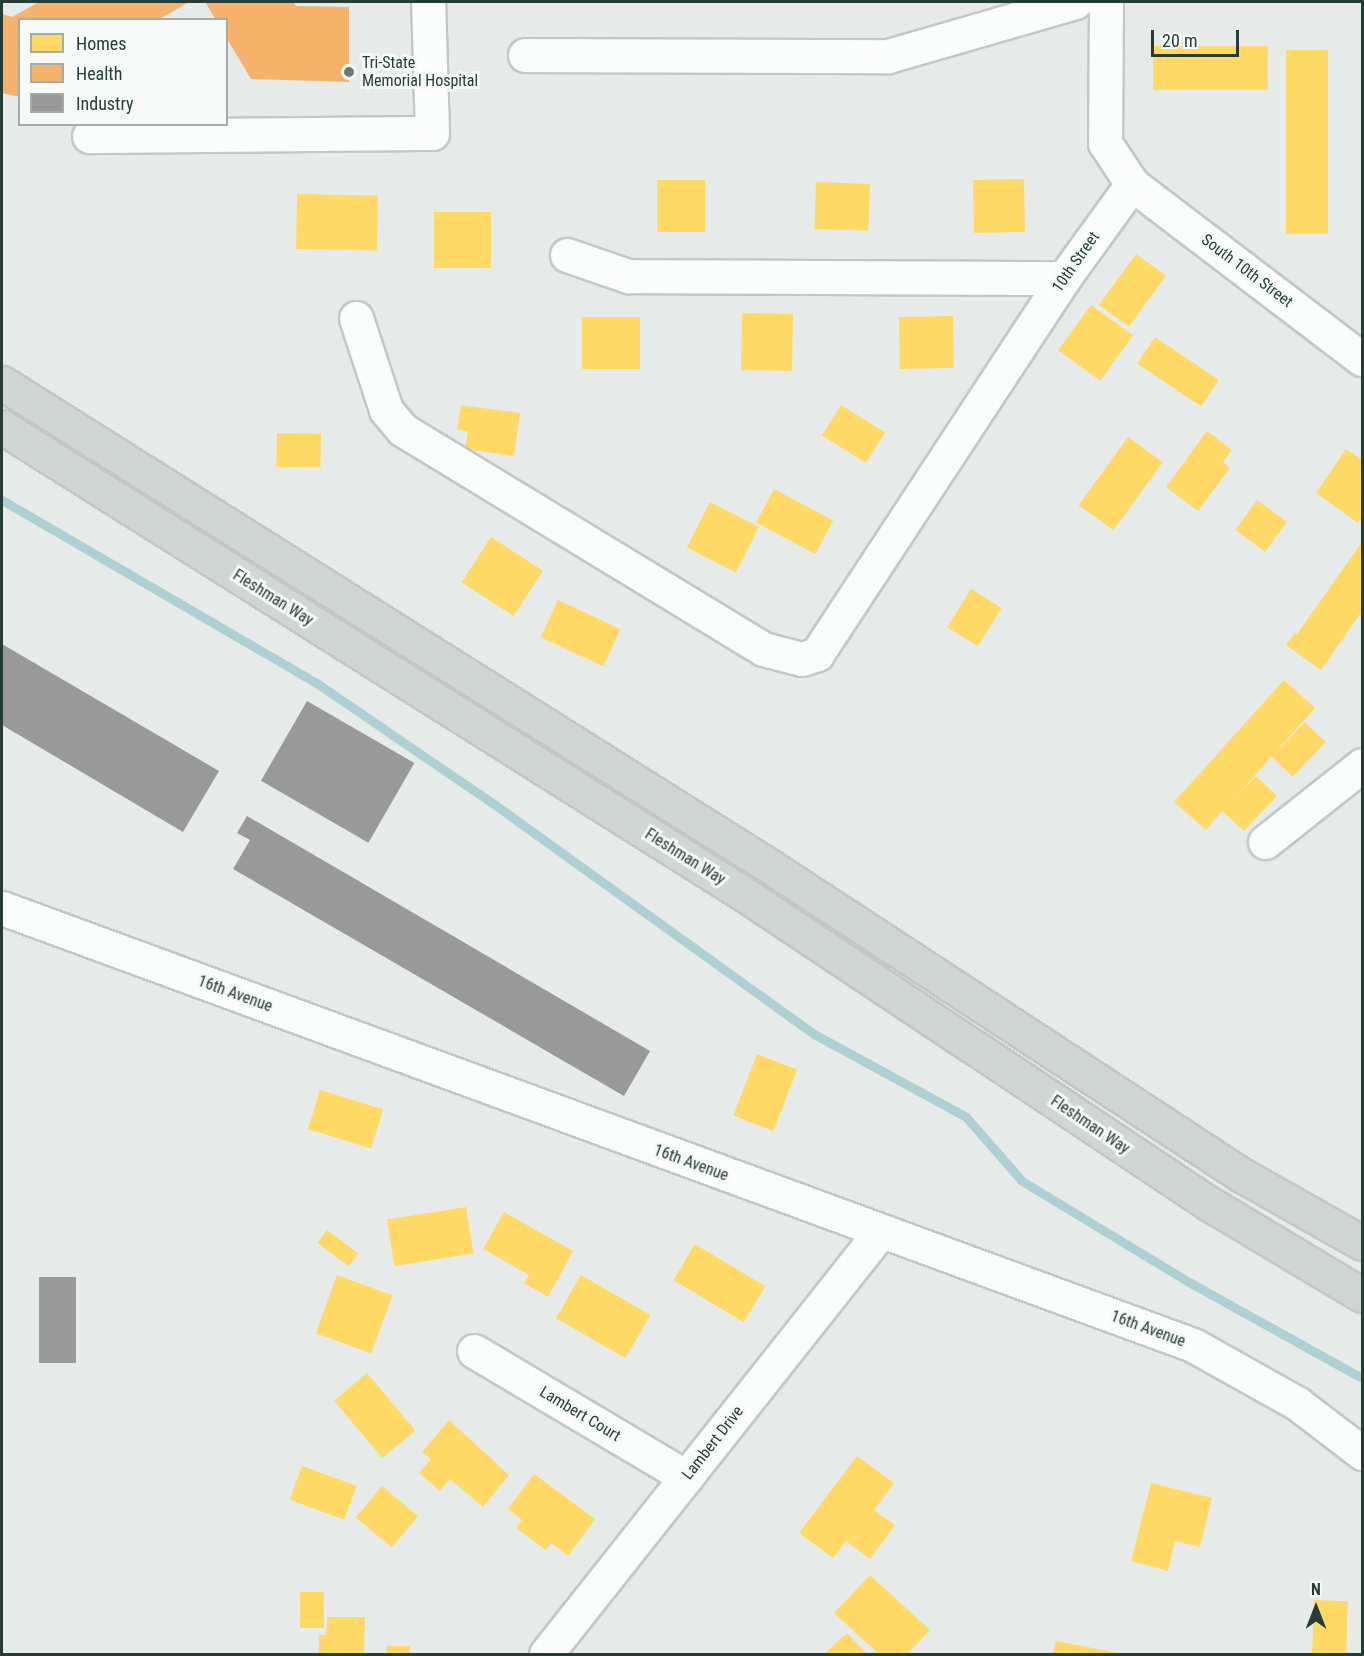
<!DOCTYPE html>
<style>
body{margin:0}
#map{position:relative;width:1364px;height:1656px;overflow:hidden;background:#e6ebe9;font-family:"Roboto Condensed",sans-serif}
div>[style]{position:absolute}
.homes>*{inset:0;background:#ffd966;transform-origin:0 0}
.health>*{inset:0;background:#f6b26b}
.industry>*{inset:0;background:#999;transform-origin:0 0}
.stream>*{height:9px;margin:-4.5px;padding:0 4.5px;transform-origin:4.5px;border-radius:4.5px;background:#acd0d4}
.roads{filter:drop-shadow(2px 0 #c3c8c6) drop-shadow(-2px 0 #c3c8c6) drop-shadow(0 2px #c3c8c6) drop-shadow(0 -2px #c3c8c6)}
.minor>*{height:33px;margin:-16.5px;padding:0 16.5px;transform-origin:16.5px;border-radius:16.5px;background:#fbfcfc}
.major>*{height:33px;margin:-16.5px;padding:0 16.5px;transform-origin:16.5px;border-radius:16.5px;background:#cfd6d4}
.dots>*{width:16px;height:16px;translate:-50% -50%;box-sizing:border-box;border:3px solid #f5f9f7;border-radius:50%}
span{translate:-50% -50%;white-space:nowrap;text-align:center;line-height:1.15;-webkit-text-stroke:6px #f5f9f7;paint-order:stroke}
.poi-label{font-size:16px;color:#263c35}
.left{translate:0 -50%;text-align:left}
.street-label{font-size:16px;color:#263c35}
.frame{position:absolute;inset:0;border:3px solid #263c35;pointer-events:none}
.legend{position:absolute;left:18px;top:18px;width:210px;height:108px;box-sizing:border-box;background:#f5f9f7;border:2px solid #a2ada9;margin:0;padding:8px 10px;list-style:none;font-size:18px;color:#263c35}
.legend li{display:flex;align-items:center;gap:12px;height:30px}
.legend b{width:30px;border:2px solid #a2ada9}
.north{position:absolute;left:1286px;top:1578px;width:60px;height:60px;-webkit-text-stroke:4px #f5f9f7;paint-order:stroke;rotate:0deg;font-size:16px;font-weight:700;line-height:24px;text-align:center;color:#263c35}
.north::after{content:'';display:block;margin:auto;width:21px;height:27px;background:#263c35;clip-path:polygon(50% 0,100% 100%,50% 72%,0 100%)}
.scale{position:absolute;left:1151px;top:30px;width:88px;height:27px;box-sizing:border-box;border:3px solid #263c35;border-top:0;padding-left:8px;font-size:18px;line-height:21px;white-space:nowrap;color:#263c35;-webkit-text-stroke:4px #f5f9f7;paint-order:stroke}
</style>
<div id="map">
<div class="homes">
<i style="left:1268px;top:46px;width:44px;height:115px;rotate:90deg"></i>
<i style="left:1286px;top:50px;width:42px;height:184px"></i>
<i style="left:1024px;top:179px;width:53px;height:51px;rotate:89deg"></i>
<i style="left:657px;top:180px;width:48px;height:52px"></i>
<i style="left:816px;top:182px;width:54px;height:47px;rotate:2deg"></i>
<i style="left:297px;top:194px;width:81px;height:55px;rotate:1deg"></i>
<i style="left:434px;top:212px;width:57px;height:56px"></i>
<i style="left:1136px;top:254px;width:37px;height:63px;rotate:36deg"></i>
<i style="left:1091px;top:305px;width:52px;height:56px;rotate:36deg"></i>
<i style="left:742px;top:313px;width:51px;height:57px;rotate:1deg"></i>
<i style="left:953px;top:316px;width:52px;height:54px;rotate:89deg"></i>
<i style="left:582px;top:317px;width:58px;height:52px"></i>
<i style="left:1155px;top:337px;width:77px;height:32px;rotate:34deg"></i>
<i style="clip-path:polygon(461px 405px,520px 413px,514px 456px,465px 449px,468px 431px,457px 430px)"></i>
<i style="left:841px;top:405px;width:52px;height:36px;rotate:32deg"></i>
<i style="clip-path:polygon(1207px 431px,1232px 450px,1223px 462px,1230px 468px,1198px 511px,1166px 487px)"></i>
<i style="left:277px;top:433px;width:44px;height:34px;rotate:1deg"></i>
<i style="left:1128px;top:437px;width:43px;height:84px;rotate:36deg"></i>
<i style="clip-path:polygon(1346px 449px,1362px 460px,1362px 517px,1358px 523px,1316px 493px)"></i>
<i style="left:774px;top:489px;width:67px;height:38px;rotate:28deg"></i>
<i style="left:1257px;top:500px;width:37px;height:37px;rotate:36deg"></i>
<i style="left:710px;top:502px;width:55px;height:51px;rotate:27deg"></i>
<i style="left:491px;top:537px;width:62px;height:54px;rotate:33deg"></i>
<i style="clip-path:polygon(1362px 542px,1362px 611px,1321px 670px,1286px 645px,1295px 633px,1297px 634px)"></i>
<i style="left:971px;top:589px;width:36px;height:45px;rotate:32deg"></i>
<i style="left:558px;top:600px;width:69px;height:41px;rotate:25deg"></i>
<i style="clip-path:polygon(1284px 680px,1315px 708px,1231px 802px,1256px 776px,1277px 796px,1244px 831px,1222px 811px,1206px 830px,1174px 802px)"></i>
<i style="left:1305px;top:722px;width:29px;height:48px;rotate:44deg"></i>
<i style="left:757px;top:1054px;width:43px;height:66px;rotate:21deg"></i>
<i style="left:320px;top:1090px;width:66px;height:41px;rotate:17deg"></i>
<i style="left:466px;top:1207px;width:47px;height:80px;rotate:81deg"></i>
<i style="clip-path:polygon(504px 1212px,573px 1251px,548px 1297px,524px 1283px,529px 1275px,483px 1249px)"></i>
<i style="left:327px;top:1230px;width:39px;height:16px;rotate:37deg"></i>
<i style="left:695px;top:1244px;width:82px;height:42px;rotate:31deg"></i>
<i style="left:337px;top:1275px;width:59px;height:62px;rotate:20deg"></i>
<i style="left:581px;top:1275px;width:80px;height:50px;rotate:30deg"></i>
<i style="left:367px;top:1373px;width:75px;height:43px;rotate:50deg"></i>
<i style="clip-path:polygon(449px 1420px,509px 1475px,483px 1507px,450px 1479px,440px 1491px,419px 1473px,431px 1459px,422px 1452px)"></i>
<i style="clip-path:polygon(857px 1456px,894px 1483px,874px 1510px,895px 1525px,870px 1559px,846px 1541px,833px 1558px,799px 1533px)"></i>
<i style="left:302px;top:1466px;width:58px;height:36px;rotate:20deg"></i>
<i style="clip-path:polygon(534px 1474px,595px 1519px,568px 1556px,551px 1543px,546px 1550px,516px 1528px,522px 1520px,508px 1509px)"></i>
<i style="clip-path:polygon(1151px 1483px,1212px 1498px,1200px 1547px,1175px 1541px,1168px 1571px,1131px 1561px)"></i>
<i style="left:382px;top:1486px;width:47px;height:41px;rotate:40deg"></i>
<i style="clip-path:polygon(870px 1575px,930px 1630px,907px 1654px,879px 1654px,834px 1613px)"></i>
<i style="left:300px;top:1592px;width:24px;height:36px"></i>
<i style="left:1314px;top:1600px;width:34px;height:54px;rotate:2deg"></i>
<i style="clip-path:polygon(327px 1617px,365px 1617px,364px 1654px,319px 1653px,319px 1635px,326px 1635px)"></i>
<i style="clip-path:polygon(847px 1633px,866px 1653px,824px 1654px)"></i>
<i style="clip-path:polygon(1056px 1641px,1119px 1653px,1119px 1654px,1053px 1654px)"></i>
<i style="left:387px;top:1646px;width:23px;height:8px"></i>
</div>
<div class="health">
<i style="clip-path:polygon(39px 2px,189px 2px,158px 20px,20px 20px,20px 97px,2px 93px,2px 14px,12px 17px)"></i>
<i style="clip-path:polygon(205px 2px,293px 2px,296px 6px,349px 7px,349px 82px,251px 79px,226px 37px,226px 20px,216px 20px)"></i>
</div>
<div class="industry">
<i style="clip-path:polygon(2px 644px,219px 771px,183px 832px,2px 725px)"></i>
<i style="left:307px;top:701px;width:124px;height:92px;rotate:30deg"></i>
<i style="clip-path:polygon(247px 816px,650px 1051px,624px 1096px,233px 869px,250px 840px,237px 833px)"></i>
<i style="left:39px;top:1277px;width:37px;height:86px"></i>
</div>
<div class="stream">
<i style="left:2px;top:500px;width:362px;rotate:30.2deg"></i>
<i style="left:315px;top:682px;width:213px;rotate:34.3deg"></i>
<i style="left:491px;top:802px;width:398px;rotate:35.7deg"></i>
<i style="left:814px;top:1034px;width:173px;rotate:28.6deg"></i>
<i style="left:966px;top:1117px;width:85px;rotate:48.8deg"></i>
<i style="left:1022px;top:1181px;width:193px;rotate:31.2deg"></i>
<i style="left:1187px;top:1281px;width:200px;rotate:29deg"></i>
</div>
<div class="roads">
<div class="minor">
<i style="left:1106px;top:2px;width:141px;rotate:90.4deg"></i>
<i style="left:1105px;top:143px;width:49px;rotate:56.6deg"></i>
<i style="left:1132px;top:184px;width:289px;rotate:37.3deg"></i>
<i style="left:525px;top:55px;width:363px;rotate:0.2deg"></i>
<i style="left:888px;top:56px;width:195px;rotate:-16.1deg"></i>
<i style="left:89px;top:136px;width:343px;rotate:-0.5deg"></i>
<i style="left:432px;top:133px;width:131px;rotate:-91.7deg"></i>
<i style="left:567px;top:255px;width:65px;rotate:19deg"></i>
<i style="left:628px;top:276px;width:436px;rotate:0.3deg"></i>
<i style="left:356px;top:318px;width:97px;rotate:71.9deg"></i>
<i style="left:386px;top:410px;width:26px;rotate:50deg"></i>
<i style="left:403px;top:430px;width:421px;rotate:31.3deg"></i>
<i style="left:763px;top:649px;width:40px;rotate:14.4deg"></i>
<i style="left:802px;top:659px;width:16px;rotate:-18deg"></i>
<i style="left:817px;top:654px;width:450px;rotate:-56.7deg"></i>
<i style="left:1064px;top:278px;width:116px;rotate:-54.1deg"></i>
<i style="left:1265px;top:842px;width:124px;rotate:-38.4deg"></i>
<i style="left:2px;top:908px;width:1269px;rotate:20.15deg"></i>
<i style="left:1193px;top:1345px;width:120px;rotate:29.3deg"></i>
<i style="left:1298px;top:1404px;width:81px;rotate:37.4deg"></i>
<i style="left:474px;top:1351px;width:247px;rotate:30.7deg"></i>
<i style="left:546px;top:1654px;width:538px;rotate:-51.64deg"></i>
</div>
<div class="major">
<i style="left:2px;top:383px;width:912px;rotate:32.19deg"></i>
<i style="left:774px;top:869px;width:557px;rotate:33.21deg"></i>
<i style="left:1240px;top:1174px;width:140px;rotate:29.5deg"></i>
<i style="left:2px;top:427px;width:880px;rotate:32.19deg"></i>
<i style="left:747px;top:896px;width:554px;rotate:33.66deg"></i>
<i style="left:1208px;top:1203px;width:179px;rotate:30.9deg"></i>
</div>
</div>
<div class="dots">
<i style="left:349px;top:72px;background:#697974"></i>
</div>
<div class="poi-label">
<span class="left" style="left:362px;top:72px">Tri-State<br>Memorial Hospital</span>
</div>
<div class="street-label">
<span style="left:1076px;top:262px;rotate:-55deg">10th Street</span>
<span style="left:1247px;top:271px;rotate:37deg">South 10th Street</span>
<span style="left:273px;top:598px;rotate:32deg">Fleshman Way</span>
<span style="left:685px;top:857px;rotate:32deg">Fleshman Way</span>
<span style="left:235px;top:994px;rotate:20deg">16th Avenue</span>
<span style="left:1090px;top:1125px;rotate:34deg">Fleshman Way</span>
<span style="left:691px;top:1163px;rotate:20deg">16th Avenue</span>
<span style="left:1148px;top:1329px;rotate:20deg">16th Avenue</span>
<span style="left:580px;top:1414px;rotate:31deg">Lambert Court</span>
<span style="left:713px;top:1443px;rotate:-52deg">Lambert Drive</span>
</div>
<div class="frame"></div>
<ul class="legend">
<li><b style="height:16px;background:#ffd966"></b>Homes</li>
<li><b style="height:16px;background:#f6b26b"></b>Health</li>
<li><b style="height:16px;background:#999"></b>Industry</li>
</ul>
<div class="north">N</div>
<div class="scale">20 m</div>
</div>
